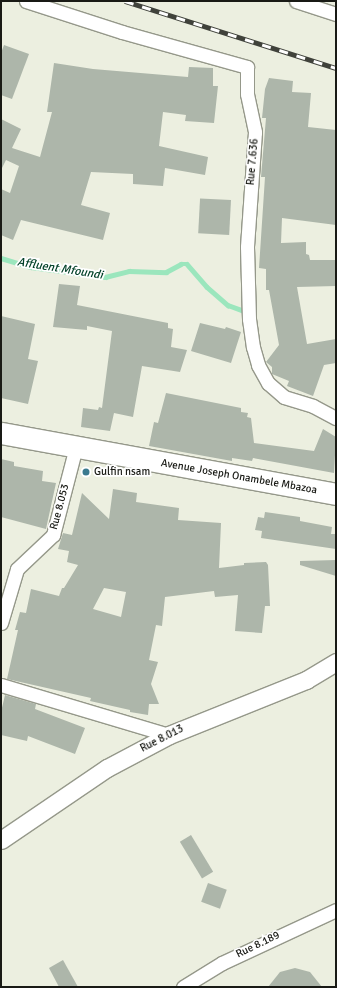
<!DOCTYPE html>
<style>
body{margin:0}
#map{position:relative;width:337px;height:988px;overflow:hidden;background:#ecefe0;font-family:Signika,sans-serif}
div>[style]{position:absolute}
.stream>*{height:4.5px;margin:-2.25px;padding:0 2.25px;transform-origin:2.25px;border-radius:2.25px;background:#9be6bd}
.building>*{inset:0;background:#adb6aa;transform-origin:0 0}
.roads{filter:drop-shadow(1px 0 #95988a) drop-shadow(-1px 0 #95988a) drop-shadow(0 1px #95988a) drop-shadow(0 -1px #95988a)}
.minor>*{height:13px;margin:-6.5px;padding:0 6.5px;transform-origin:6.5px;border-radius:6.5px;background:#fff}
.tertiary>*{height:17px;margin:-8.5px;padding:0 8.5px;transform-origin:8.5px;border-radius:8.5px;background:#fff}
.primary>*{height:21px;margin:-10.5px;padding:0 10.5px;transform-origin:10.5px;border-radius:10.5px;background:#fff}
.rail>*{height:4.5px;margin-top:-2.25px;transform-origin:0;background:repeating-linear-gradient(90deg,#fff 0 9px,#40423b 0 18px);box-sizing:border-box;border-block:1px solid #40423b}
.dots>*{width:11px;height:11px;translate:-50% -50%;box-sizing:border-box;border:2px solid #fff;border-radius:50%}
span{translate:-50% -50%;white-space:nowrap;text-align:center;line-height:1.15;-webkit-text-stroke:3.5px #fff;paint-order:stroke}
.street-label{font-size:11px;color:#191a15}
.poi-label{font-size:11px;color:#191a15}
.left{translate:0 -50%;text-align:left}
.water-label{font-size:12px;color:#014027;font-style:italic}
.frame{position:absolute;inset:0;border:2px solid #191a15;pointer-events:none}
</style>
<div id="map">
<div class="stream">
<i style="left:1px;top:258px;width:31px;rotate:17deg"></i>
<i style="left:31px;top:267px;width:75px;rotate:7.7deg"></i>
<i style="left:105px;top:277px;width:25px;rotate:-14deg"></i>
<i style="left:129px;top:271px;width:37px;rotate:2deg"></i>
<i style="left:166px;top:272px;width:17px;rotate:-28deg"></i>
<i style="left:181px;top:264px;width:6px"></i>
<i style="left:187px;top:264px;width:30px;rotate:49deg"></i>
<i style="left:207px;top:287px;width:28px;rotate:41deg"></i>
<i style="left:228px;top:305px;width:15px;rotate:20deg"></i>
</div>
<div class="building">
<i style="clip-path:polygon(4px 45px,29px 54px,12px 99px,1px 95px,1px 53px)"></i>
<i style="clip-path:polygon(54px 63px,93px 69px,188px 77px,189px 67px,213px 68px,213px 86px,218px 86px,214px 123px,185px 121px,186px 115px,163px 112px,159px 146px,208px 157px,205px 175px,165px 168px,163px 186px,133px 184px,133px 174px,91px 172px,81px 205px,110px 213px,103px 240px,21px 220px,13px 240px,1px 235px,1px 189px,10px 193px,19px 166px,6px 160px,1px 170px,1px 119px,21px 129px,12px 148px,40px 157px,52px 112px,47px 112px)"></i>
<i style="clip-path:polygon(269px 78px,293px 81px,292px 92px,311px 93px,308px 127px,336px 130px,336px 225px,282px 218px,281px 243px,306px 242px,306px 254px,309px 255px,310px 260px,336px 260px,336px 286px,297px 287px,307px 344px,336px 339px,336px 363px,324px 365px,313px 396px,287px 386px,289px 381px,272px 374px,272px 367px,266px 362px,279px 345px,269px 290px,266px 290px,266px 269px,259px 268px,265px 177px,261px 177px,266px 118px,262px 118px,265px 89px)"></i>
<i style="left:231px;top:200px;width:35px;height:31px;rotate:93deg"></i>
<i style="clip-path:polygon(59px 284px,80px 286px,77px 305px,168px 323px,168px 328px,173px 329px,171px 347px,187px 350px,180px 372px,142px 366px,133px 417px,114px 413px,110px 431px,81px 427px,83px 408px,98px 410px,99px 407px,102px 408px,112px 331px,87px 326px,87px 330px,53px 327px)"></i>
<i style="clip-path:polygon(1px 316px,35px 324px,28px 359px,38px 361px,28px 404px,1px 398px)"></i>
<i style="clip-path:polygon(200px 323px,225px 329px,226px 327px,241px 332px,231px 363px,191px 351px)"></i>
<i style="clip-path:polygon(166px 393px,241px 408px,241px 412px,248px 413px,247px 417px,251px 418px,254px 443px,314px 451px,323px 429px,336px 437px,334px 473px,253px 458px,252px 461px,232px 458px,232px 461px,149px 446px,154px 422px,158px 423px)"></i>
<i style="clip-path:polygon(1px 459px,14px 462px,14px 466px,43px 471px,42px 481px,56px 483px,46px 529px,1px 517px)"></i>
<i style="clip-path:polygon(evenodd,113px 489px,137px 493px,136px 502px,179px 508px,178px 520px,221px 523px,219px 568px,244px 565px,244px 563px,266px 562px,268px 565px,270px 606px,265px 606px,262px 633px,235px 631px,238px 595px,215px 597px,214px 591px,165px 597px,162px 626px,156px 625px,149px 660px,158px 662px,151px 684px,159px 704px,149px 704px,148px 715px,130px 712px,130px 710px,90px 701px,91px 698px,7px 679px,18px 630px,15px 630px,20px 612px,26px 613px,31px 589px,59px 596px,62px 588px,64px 588px,78px 565px,67px 562px,69px 551px,58px 549px,63px 533px,72px 535px,82px 493px,109px 519px,113px 489px,104px 588px,126px 592px,121px 617px,93px 609px,104px 588px)"></i>
<i style="clip-path:polygon(265px 512px,300px 517px,300px 521px,332px 527px,331px 534px,336px 534px,336px 549px,261px 538px,262px 531px,255px 530px,258px 517px,264px 518px)"></i>
<i style="clip-path:polygon(336px 560px,336px 576px,300px 565px,300px 561px)"></i>
<i style="clip-path:polygon(5px 695px,36px 704px,35px 709px,85px 728px,75px 754px,28px 736px,27px 741px,1px 735px,1px 712px)"></i>
<i style="left:191px;top:835px;width:43px;height:13px;rotate:59deg"></i>
<i style="left:208px;top:883px;width:20px;height:20px;rotate:20deg"></i>
<i style="clip-path:polygon(63px 960px,78px 987px,59px 987px,49px 968px)"></i>
<i style="clip-path:polygon(295px 968px,310px 972px,322px 987px,268px 987px,280px 972px)"></i>
</div>
<div class="roads">
<div class="minor">
<i style="left:26px;top:1px;width:101px;rotate:17.9deg"></i>
<i style="left:122px;top:32px;width:130px;rotate:15.6deg"></i>
<i style="left:247px;top:67px;width:27px;rotate:90deg"></i>
<i style="left:247px;top:94px;width:39px;rotate:78deg"></i>
<i style="left:255px;top:132px;width:115px;rotate:94deg"></i>
<i style="left:247px;top:247px;width:72px;rotate:88.4deg"></i>
<i style="left:249px;top:319px;width:28px;rotate:82deg"></i>
<i style="left:253px;top:347px;width:19px;rotate:74deg"></i>
<i style="left:258px;top:365px;width:21px;rotate:61deg"></i>
<i style="left:268px;top:383px;width:21px;rotate:41deg"></i>
<i style="left:284px;top:397px;width:30px;rotate:17deg"></i>
<i style="left:313px;top:406px;width:26px;rotate:28deg"></i>
<i style="left:296px;top:1px;width:42px;rotate:18deg"></i>
<i style="left:1px;top:623px;width:56px;rotate:-73.5deg"></i>
<i style="left:17px;top:569px;width:50px;rotate:-43.4deg"></i>
<i style="left:53px;top:535px;width:91px;rotate:-75.4deg"></i>
<i style="left:1px;top:685px;width:175px;rotate:16.6deg"></i>
<i style="left:183px;top:987px;width:46px;rotate:-31.6deg"></i>
<i style="left:222px;top:963px;width:126px;rotate:-24.9deg"></i>
</div>
<div class="tertiary">
<i style="left:1px;top:840px;width:128px;rotate:-34.2deg"></i>
<i style="left:107px;top:768px;width:70px;rotate:-28deg"></i>
<i style="left:169px;top:735px;width:148px;rotate:-21.9deg"></i>
<i style="left:306px;top:680px;width:35px;rotate:-31deg"></i>
</div>
<div class="primary">
<i style="left:1px;top:433px;width:341px;rotate:10.3deg"></i>
</div>
</div>
<div class="rail">
<i style="left:125px;top:1px;width:221px;rotate:17.6deg"></i>
</div>
<div class="dots">
<i style="left:86px;top:472px;background:#3b7a8f"></i>
</div>
<div class="street-label">
<span style="left:253px;top:162px;rotate:-85deg">Rue 7.636</span>
<span style="left:239px;top:477px;rotate:10deg">Avenue Joseph Onambele Mbazoa</span>
<span style="left:60px;top:507px;rotate:-75deg">Rue 8.053</span>
<span style="left:162px;top:739px;rotate:-27deg">Rue 8.013</span>
<span style="left:258px;top:945px;rotate:-26deg">Rue 8.189</span>
</div>
<div class="poi-label">
<span class="left" style="left:94px;top:472px">Gulfin nsam</span>
</div>
<div class="water-label">
<span style="left:60px;top:269px;rotate:9deg">Affluent Mfoundi</span>
</div>
<div class="frame"></div>
</div>
